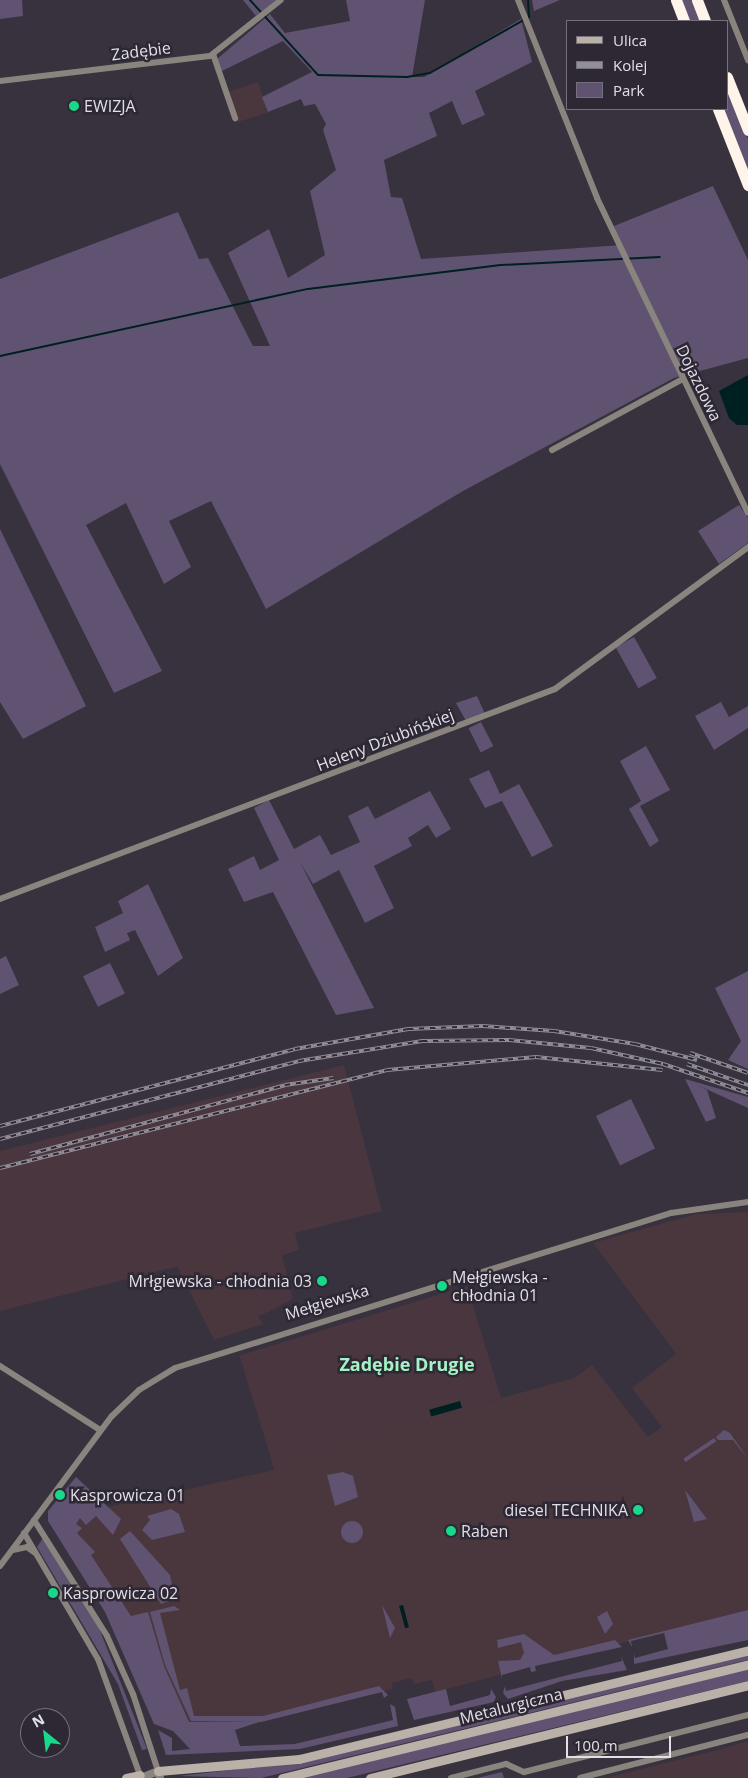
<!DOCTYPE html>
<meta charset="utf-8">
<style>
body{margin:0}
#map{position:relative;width:748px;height:1778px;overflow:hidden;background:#37323e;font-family:"Open Sans",sans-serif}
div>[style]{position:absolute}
.commercial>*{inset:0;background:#4a363d;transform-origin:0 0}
.industrial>*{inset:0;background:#49363f;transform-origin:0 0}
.green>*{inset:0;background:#605271;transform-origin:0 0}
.round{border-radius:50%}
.water>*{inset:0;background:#001f20;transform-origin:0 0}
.stream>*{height:2px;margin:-1px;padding:0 1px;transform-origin:1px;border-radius:1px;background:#001f20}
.minor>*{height:6px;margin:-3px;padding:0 3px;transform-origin:3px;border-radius:3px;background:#8a847f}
.tertiary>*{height:8px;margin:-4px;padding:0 4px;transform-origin:4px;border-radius:4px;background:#8a847f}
.secondary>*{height:9px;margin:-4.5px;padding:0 4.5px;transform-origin:4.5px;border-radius:4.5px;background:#bab1a9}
.motorway>*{height:11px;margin:-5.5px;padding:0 5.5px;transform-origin:5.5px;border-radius:5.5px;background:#fff4ea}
.rail>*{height:4px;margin-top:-2px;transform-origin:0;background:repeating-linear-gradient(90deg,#2d2834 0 5.5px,#938f98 0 11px);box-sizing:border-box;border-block:1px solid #938f98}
.dots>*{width:14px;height:14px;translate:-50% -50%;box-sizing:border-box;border:2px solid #2d2834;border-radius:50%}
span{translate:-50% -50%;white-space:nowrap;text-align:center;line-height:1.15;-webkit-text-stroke:5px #2d2834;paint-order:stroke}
.street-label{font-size:16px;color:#e2dfe7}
.poi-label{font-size:16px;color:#e2dfe7}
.left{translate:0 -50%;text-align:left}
.right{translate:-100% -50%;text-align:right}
.neighbourhood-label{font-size:18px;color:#a5f3c4;font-weight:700}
.legend{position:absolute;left:566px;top:20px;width:162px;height:90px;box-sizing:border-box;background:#2d2834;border:1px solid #75717c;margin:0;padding:6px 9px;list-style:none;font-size:15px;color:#e2dfe7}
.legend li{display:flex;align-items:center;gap:10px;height:25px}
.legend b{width:25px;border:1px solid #75717c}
.north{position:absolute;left:20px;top:1708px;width:50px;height:50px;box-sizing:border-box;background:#2d2834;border:1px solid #75717c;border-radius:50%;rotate:331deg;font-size:14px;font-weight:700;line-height:20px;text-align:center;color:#e2dfe7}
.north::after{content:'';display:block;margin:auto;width:18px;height:22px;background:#18d989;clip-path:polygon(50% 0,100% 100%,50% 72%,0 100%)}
.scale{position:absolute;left:566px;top:1736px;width:105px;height:22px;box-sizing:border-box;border:2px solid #e2dfe7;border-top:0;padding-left:6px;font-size:15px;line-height:18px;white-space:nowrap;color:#e2dfe7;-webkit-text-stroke:4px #2d2834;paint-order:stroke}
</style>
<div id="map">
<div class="commercial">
<i style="left:258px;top:82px;width:32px;height:32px;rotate:72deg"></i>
<i style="clip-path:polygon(748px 1212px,748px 1610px,435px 1692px,432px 1680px,414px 1684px,411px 1678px,392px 1683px,393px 1689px,258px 1723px,188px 1724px,59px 1518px,274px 1470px,271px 1462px,574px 1378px,592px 1365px,648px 1437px,662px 1427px,632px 1388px,676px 1354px,593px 1243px,696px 1214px)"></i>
<i style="clip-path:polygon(235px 1252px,266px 1313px,258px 1316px,263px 1324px,214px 1340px,177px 1266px)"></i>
</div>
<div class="industrial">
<i style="clip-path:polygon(344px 1065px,382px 1211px,295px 1233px,299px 1250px,282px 1255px,293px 1299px,266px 1313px,235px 1252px,0 1311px,0 1151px)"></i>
<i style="left:467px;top:1286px;width:117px;height:238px;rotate:73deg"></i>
<i style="clip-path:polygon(748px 1741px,748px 1778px,605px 1778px,725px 1748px)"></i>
</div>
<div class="green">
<i style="clip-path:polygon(0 0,22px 0,23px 16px,0 19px)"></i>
<i style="clip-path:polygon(243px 0,276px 0,256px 16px)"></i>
<i style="clip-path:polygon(346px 0,425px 0,412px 77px,424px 77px,521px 19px,532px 62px,475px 91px,485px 115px,462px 125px,452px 101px,429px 113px,437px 136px,384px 160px,391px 197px,402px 198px,421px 259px,622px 245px,614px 226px,713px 186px,748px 260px,748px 358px,674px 378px,463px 491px,266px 609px,211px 501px,169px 521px,191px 567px,164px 584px,126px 503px,86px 525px,162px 671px,114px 693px,0 464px,0 279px,178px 212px,199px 259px,208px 258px,253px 346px,270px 346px,228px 253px,269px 229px,288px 278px,325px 255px,310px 191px,336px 170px,323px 130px,326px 124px,315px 104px,304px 106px,301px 99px,268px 112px,262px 97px,312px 72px,283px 41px,222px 71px,217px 59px,270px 14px,285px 33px,350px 21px)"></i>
<i style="clip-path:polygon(532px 0,560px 0,534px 11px)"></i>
<i style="clip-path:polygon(680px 0,693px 0,701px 21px,688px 21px)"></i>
<i style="clip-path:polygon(727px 87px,748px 139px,748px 173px,722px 109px,727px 109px)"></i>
<i style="clip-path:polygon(739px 505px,748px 518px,748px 543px,719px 564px,698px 531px)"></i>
<i style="clip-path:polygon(0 529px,86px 706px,23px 739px,0 702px)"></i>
<i style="left:634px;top:637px;width:47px;height:21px;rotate:61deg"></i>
<i style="clip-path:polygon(477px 696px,485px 714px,466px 721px,456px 703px)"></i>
<i style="clip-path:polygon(721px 702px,729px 717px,748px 706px,748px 728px,714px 750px,695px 716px)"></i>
<i style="left:481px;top:722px;width:27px;height:14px;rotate:63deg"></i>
<i style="clip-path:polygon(646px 746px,670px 790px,640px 806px,659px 841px,650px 847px,629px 809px,641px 801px,620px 761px)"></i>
<i style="clip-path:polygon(489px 770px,500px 794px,519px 784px,553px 846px,532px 857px,502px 801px,485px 808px,469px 779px)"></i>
<i style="clip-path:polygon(430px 791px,451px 829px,436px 838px,428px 825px,408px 838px,412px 846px,374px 866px,394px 908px,365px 923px,339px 870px,313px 884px,300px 862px,374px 1008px,336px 1015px,273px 892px,244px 902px,228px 869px,254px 856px,260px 870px,279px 860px,254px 808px,269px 800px,294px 849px,320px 835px,331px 855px,360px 842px,348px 816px,368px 806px,375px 819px)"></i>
<i style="clip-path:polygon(148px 884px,183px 958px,158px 976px,135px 930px,127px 933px,130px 940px,105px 952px,95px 927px,123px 913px,118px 901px)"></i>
<i style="clip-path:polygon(6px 956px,19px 985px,0 994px,0 959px)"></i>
<i style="left:110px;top:963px;width:34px;height:30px;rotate:64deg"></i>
<i style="clip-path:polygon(748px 971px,748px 1069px,728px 1060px,741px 1041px,715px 988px)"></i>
<i style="clip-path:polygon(685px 1079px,748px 1097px,748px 1108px,697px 1085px,707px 1090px,716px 1118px,706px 1122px)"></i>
<i style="left:631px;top:1099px;width:55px;height:39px;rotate:64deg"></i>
<i style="clip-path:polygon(724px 1430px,730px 1433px,748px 1459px,733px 1440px,718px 1440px,716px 1437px)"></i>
<i style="left:714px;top:1438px;width:4px;height:37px;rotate:56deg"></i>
<i style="clip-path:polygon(343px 1472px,353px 1476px,358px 1497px,335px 1506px,327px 1475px)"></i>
<i style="clip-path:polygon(76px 1477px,121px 1519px,113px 1535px,96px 1516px,86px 1525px,80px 1518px,76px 1524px,82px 1528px,77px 1533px,95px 1552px,91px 1555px,131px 1616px,148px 1612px,164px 1666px,189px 1722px,259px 1722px,235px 1730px,240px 1746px,295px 1744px,393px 1720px,390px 1704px,395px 1707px,398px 1726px,300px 1749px,166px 1755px,158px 1730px,172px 1738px,172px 1751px,190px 1749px,173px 1731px,154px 1724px,105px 1612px,48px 1521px,48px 1511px)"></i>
<i style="clip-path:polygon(685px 1490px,707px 1519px,694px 1522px)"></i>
<i style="clip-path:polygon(171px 1509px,179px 1514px,185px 1532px,152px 1540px,142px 1530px,150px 1520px,147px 1516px)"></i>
<i class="round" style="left:341px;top:1521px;width:22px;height:22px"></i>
<i style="clip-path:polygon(130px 1531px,170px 1575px,175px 1599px,161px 1604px,120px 1539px)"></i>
<i style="clip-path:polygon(43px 1538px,99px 1628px,147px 1749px,142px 1750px,118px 1684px,37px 1547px)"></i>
<i style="clip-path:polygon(382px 1605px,395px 1628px,390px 1638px)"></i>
<i style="clip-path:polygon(174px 1606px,180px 1610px,160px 1613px,180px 1690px,187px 1688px,194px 1716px,263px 1716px,379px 1686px,388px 1695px,384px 1698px,382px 1692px,261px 1722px,191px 1721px,165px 1665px,150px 1612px)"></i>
<i style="clip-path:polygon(748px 1610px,748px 1640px,634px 1664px,634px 1653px,635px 1658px,668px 1649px,664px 1633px,631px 1641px,632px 1647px,628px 1640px)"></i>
<i style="clip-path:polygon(607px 1611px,613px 1624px,605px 1634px,597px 1617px)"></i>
<i style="clip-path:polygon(524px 1634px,554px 1655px,615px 1640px,622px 1647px,535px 1666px,536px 1671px,531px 1672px,530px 1667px,502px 1675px,502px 1679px,498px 1661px,520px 1660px,524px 1653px,521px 1642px,498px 1648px,497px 1640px)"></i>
<i style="clip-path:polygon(748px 1654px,748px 1660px,261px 1778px,179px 1776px,316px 1760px)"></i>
<i style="clip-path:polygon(621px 1656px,627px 1670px,562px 1681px,508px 1699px,503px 1693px,505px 1686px,506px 1691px,622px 1661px)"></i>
<i style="clip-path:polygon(748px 1667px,748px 1681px,347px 1778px,296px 1778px)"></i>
<i style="clip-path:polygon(446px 1689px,450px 1706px,490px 1695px,491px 1689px,496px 1697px,494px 1702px,414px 1720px,407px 1699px)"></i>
<i style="clip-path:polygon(502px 1772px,504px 1778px,477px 1778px)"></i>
</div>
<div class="water">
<i style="clip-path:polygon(748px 375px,748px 425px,737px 425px,729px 418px,719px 391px)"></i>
<i style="left:460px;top:1401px;width:7px;height:32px;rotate:74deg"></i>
<i style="left:403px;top:1605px;width:23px;height:4px;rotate:75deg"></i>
</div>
<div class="stream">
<i style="left:250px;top:0;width:101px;rotate:47.8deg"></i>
<i style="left:318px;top:75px;width:89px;rotate:1.3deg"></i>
<i style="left:407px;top:77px;width:23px;rotate:-10deg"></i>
<i style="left:430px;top:73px;width:114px;rotate:-29.5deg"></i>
<i style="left:529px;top:17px;width:17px;rotate:-93deg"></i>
<i style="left:0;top:356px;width:315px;rotate:-12.3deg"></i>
<i style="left:308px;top:289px;width:194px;rotate:-7.1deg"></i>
<i style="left:501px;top:265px;width:159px;rotate:-2.9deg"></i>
</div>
<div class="minor">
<i style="left:518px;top:0;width:213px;rotate:68.2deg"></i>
<i style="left:597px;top:198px;width:349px;rotate:64.4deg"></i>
<i style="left:724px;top:0;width:65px;rotate:68.2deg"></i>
<i style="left:213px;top:54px;width:68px;rotate:71deg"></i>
<i style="left:0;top:81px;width:211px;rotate:-6.8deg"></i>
<i style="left:210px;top:56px;width:90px;rotate:-38.3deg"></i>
<i style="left:552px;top:450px;width:147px;rotate:-28.5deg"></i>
<i style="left:0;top:899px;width:593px;rotate:-20.73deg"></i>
<i style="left:555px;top:689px;width:240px;rotate:-36.3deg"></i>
<i style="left:0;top:1366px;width:119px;rotate:32.6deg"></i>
<i style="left:34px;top:1520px;width:137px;rotate:57.8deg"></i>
<i style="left:107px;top:1636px;width:64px;rotate:65.9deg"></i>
<i style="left:133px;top:1694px;width:81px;rotate:72deg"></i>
<i style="left:24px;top:1533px;width:146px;rotate:59.6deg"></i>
<i style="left:98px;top:1659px;width:123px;rotate:70.1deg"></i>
<i style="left:13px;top:1550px;width:14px;rotate:-12deg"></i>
<i style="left:27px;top:1547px;width:9px;rotate:36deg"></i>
<i style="left:0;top:1566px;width:187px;rotate:-53.3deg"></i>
<i style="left:112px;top:1416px;width:37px;rotate:-44deg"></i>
<i style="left:139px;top:1390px;width:42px;rotate:-31.4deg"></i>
<i style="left:175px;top:1368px;width:520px;rotate:-17.35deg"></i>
<i style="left:671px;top:1213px;width:78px;rotate:-8.1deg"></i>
<i style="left:451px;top:1778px;width:57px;rotate:-14.3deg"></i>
<i style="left:506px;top:1764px;width:20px;rotate:24deg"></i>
<i style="left:524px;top:1772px;width:231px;rotate:-14.3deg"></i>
<i style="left:580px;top:1778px;width:173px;rotate:-14.4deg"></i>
</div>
<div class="tertiary">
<i style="left:141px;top:1778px;width:18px;rotate:-22deg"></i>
<i style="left:158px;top:1771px;width:7px;rotate:74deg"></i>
</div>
<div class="secondary">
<i style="left:158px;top:1771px;width:142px;rotate:-4.9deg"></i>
<i style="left:299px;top:1759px;width:462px;rotate:-13.6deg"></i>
<i style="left:126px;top:1778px;width:14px;rotate:-12deg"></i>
<i style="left:282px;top:1778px;width:480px;rotate:-13.7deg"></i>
<i style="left:370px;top:1778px;width:389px;rotate:-13.8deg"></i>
</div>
<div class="motorway">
<i style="left:676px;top:0;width:22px;rotate:69deg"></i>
<i style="left:697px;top:0;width:22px;rotate:69deg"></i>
<i style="left:727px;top:77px;width:57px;rotate:68.4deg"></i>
<i style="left:718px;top:109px;width:82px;rotate:68.5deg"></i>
</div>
<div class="rail">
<i style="left:690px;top:1053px;width:61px;rotate:19deg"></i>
<i style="left:687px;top:1064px;width:65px;rotate:19deg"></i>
<i style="left:0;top:1126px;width:305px;rotate:-14.6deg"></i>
<i style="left:295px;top:1049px;width:115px;rotate:-10deg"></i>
<i style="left:408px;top:1029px;width:75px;rotate:-2.3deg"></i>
<i style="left:483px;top:1026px;width:71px;rotate:4deg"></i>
<i style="left:554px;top:1031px;width:82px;rotate:9.1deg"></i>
<i style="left:635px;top:1044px;width:64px;rotate:14.5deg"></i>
<i style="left:0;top:1139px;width:309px;rotate:-14.6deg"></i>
<i style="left:299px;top:1061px;width:125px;rotate:-9.2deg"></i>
<i style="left:422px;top:1041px;width:87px;rotate:-0.7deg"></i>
<i style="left:509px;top:1040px;width:82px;rotate:5.6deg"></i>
<i style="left:591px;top:1048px;width:74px;rotate:12.5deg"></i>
<i style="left:663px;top:1064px;width:90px;rotate:18.8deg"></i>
<i style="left:30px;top:1154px;width:264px;rotate:-15.1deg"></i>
<i style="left:285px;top:1085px;width:49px;rotate:-8.3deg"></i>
<i style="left:0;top:1168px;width:399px;rotate:-14.2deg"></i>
<i style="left:387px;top:1070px;width:150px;rotate:-5deg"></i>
<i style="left:536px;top:1057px;width:127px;rotate:5.9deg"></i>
</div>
<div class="dots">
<i style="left:74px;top:106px;background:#18d989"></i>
<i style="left:322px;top:1281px;background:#18d989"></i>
<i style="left:442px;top:1286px;background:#18d989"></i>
<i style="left:60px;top:1495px;background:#18d989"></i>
<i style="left:638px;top:1510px;background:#18d989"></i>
<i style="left:451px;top:1531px;background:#18d989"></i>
<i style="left:53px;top:1593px;background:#18d989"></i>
</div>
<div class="street-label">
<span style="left:141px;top:51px;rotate:-7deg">Zadębie</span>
<span style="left:699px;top:383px;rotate:64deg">Dojazdowa</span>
<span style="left:385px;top:740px;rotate:-21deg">Heleny Dziubińskiej</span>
<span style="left:327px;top:1302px;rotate:-17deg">Mełgiewska</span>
<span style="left:511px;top:1706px;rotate:-14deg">Metalurgiczna</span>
</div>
<div class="poi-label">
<span class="left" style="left:84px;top:106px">EWIZJA</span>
<span class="left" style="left:452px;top:1286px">Mełgiewska -<br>chłodnia 01</span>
<span class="right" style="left:312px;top:1281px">Mrłgiewska - chłodnia 03</span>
<span class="left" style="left:70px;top:1495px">Kasprowicza 01</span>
<span class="right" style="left:628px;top:1510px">diesel TECHNIKA</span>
<span class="left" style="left:461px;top:1531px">Raben</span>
<span class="left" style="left:63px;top:1593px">Kasprowicza 02</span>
</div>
<div class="neighbourhood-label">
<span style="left:407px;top:1364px">Zadębie Drugie</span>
</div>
<ul class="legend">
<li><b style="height:6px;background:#bab1a9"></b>Ulica</li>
<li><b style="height:6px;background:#938f98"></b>Kolej</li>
<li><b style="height:14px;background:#605271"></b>Park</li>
</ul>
<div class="north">N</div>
<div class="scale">100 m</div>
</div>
